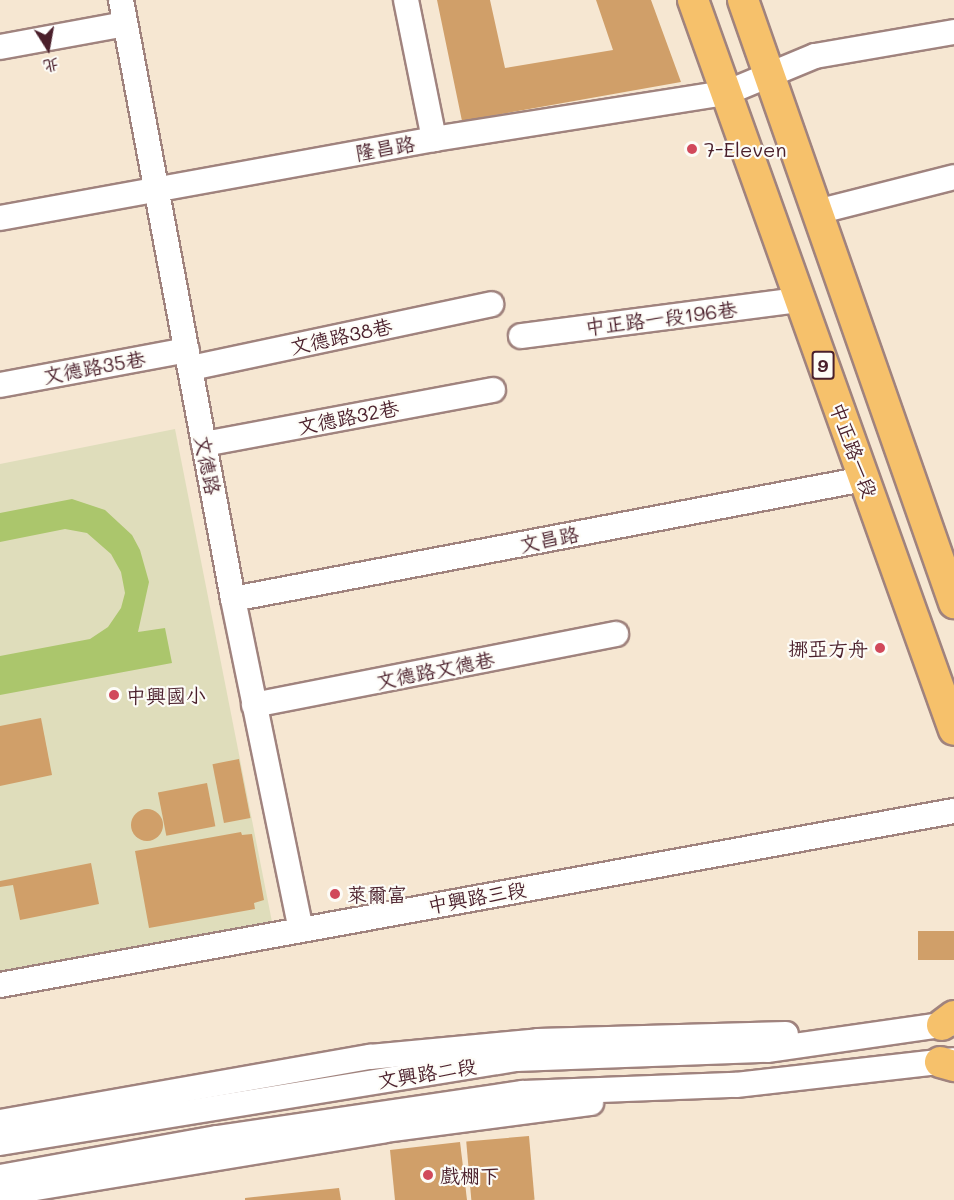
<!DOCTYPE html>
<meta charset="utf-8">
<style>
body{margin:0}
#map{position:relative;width:954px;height:1200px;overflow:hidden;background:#f6e7d2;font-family:Mali,"LXGW WenKai TC",sans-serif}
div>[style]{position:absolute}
.built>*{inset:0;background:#dfddbb}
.green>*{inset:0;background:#abc66c}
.building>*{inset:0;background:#d09f69;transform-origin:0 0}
.round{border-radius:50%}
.roads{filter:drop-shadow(2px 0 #a0837e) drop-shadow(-2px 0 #a0837e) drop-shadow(0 2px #a0837e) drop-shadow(0 -2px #a0837e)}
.minor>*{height:24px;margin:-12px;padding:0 12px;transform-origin:12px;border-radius:12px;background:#fff}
.major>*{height:30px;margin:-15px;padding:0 15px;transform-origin:15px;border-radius:15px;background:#f6c16b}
.dots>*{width:16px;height:16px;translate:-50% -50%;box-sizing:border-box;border:3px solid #fdfcf7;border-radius:50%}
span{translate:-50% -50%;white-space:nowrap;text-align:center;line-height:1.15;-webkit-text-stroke:4.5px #fdfcf7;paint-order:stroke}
.shield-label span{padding:2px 4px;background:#fdfcf7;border:2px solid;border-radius:4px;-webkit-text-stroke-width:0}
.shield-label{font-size:18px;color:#4a1f2b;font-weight:700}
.street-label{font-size:20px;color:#4a1f2b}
.poi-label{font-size:20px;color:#4a1f2b}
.left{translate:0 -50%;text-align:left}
.right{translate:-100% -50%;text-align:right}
.north{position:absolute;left:18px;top:18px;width:60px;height:60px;-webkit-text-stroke:4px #fdfcf7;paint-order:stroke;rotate:169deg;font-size:16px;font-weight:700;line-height:24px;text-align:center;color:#4a1f2b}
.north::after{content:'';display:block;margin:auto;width:21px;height:27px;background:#4a1f2b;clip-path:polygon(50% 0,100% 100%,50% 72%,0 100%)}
</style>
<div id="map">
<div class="built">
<i style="clip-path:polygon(175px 429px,273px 927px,0 981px,0 464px)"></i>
</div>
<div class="green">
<i style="clip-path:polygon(72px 499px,105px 510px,132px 535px,140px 550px,149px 582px,138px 632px,165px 628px,172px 663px,0 695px,0 656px,90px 639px,108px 627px,121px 608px,125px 593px,121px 572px,111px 554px,87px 533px,65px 529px,0 542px,0 513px)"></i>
</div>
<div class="building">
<i style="clip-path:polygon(437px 0,490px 0,505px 68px,613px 50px,596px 0,651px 0,681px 82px,462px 121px)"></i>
<i style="clip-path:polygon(41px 718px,52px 775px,0 786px,0 726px)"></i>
<i style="left:239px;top:759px;width:60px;height:27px;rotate:79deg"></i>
<i style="left:207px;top:783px;width:44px;height:50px;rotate:79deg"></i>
<i class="round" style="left:131px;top:809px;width:32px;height:32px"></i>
<i style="clip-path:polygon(241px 832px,242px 835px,252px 834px,264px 900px,254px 903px,255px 909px,149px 928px,135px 851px)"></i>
<i style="clip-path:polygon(91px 863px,99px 904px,20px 920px,13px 885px,0 887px,0 881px)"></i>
<i style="left:954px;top:931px;width:29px;height:36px;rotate:90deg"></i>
<i style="left:529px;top:1136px;width:64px;height:63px;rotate:85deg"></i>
<i style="clip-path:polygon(460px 1142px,467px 1200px,395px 1200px,390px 1150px)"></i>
<i style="clip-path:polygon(339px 1188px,341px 1200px,245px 1200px,245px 1198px)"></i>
</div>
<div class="roads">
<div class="minor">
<i style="left:121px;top:0;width:609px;rotate:79.41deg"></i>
<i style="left:233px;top:599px;width:337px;rotate:78.4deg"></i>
<i style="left:406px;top:0;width:142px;rotate:78.6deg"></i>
<i style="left:0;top:47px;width:127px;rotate:-10.4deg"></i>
<i style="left:817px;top:212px;width:141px;rotate:-14.3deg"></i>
<i style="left:0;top:218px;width:441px;rotate:-10.3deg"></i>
<i style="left:434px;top:139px;width:296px;rotate:-9deg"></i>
<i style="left:726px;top:93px;width:96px;rotate:-22.6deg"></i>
<i style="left:815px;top:56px;width:141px;rotate:-9.8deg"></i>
<i style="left:521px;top:336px;width:281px;rotate:-7.4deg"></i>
<i style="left:191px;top:368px;width:307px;rotate:-12deg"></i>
<i style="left:0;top:385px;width:190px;rotate:-10.6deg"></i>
<i style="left:204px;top:444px;width:294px;rotate:-10.6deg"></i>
<i style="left:233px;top:599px;width:642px;rotate:-10.77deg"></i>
<i style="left:254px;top:705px;width:369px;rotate:-11.1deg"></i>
<i style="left:0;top:985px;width:970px;rotate:-10.34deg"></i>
<i style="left:0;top:1122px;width:376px;rotate:-10deg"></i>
<i style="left:370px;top:1057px;width:169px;rotate:-5.4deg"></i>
<i style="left:538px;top:1041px;width:248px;rotate:-1.6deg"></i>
<i style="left:0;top:1143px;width:523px;rotate:-9.25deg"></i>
<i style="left:516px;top:1059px;width:251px;rotate:-2.1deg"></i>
<i style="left:767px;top:1050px;width:189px;rotate:-8.2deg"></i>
<i style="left:0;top:1177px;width:220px;rotate:-10.2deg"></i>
<i style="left:217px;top:1138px;width:309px;rotate:-8.4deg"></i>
<i style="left:523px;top:1093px;width:213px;rotate:-2.2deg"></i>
<i style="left:736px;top:1085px;width:219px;rotate:-6.5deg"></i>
<i style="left:0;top:1194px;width:390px;rotate:-9.4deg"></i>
<i style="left:385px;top:1130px;width:208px;rotate:-7.5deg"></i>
</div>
<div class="major">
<i style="left:693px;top:0;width:775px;rotate:70.33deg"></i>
<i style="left:743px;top:0;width:639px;rotate:70.71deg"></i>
<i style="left:942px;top:1025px;width:15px;rotate:-37deg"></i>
<i style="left:940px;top:1062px;width:15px;rotate:16deg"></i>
</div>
</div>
<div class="dots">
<i style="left:692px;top:149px;background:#d1495b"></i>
<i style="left:880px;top:648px;background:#d1495b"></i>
<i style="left:114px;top:695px;background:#d1495b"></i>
<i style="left:335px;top:894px;background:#d1495b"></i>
<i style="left:428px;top:1175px;background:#d1495b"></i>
</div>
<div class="shield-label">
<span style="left:823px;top:365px">9</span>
</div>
<div class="street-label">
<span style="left:385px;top:148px;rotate:-10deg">隆昌路</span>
<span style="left:661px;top:318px;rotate:-7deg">中正路一段196巷</span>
<span style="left:341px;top:336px;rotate:-12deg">文德路38巷</span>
<span style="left:94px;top:367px;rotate:-10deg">文德路35巷</span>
<span style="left:348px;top:417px;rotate:-11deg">文德路32巷</span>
<span style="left:854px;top:450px;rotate:70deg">中正路一段</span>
<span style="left:208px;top:465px;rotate:79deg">文德路</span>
<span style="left:549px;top:539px;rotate:-11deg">文昌路</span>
<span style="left:435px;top:670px;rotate:-11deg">文德路文德巷</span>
<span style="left:477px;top:897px;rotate:-10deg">中興路三段</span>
<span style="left:427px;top:1073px;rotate:-9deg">文興路二段</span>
</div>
<div class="poi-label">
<span class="left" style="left:704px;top:149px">7-Eleven</span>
<span class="right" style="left:868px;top:648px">挪亞方舟</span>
<span class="left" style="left:126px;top:695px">中興國小</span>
<span class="left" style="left:347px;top:894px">萊爾富</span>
<span class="left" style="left:440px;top:1175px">戲棚下</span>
</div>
<div class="north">北</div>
</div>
